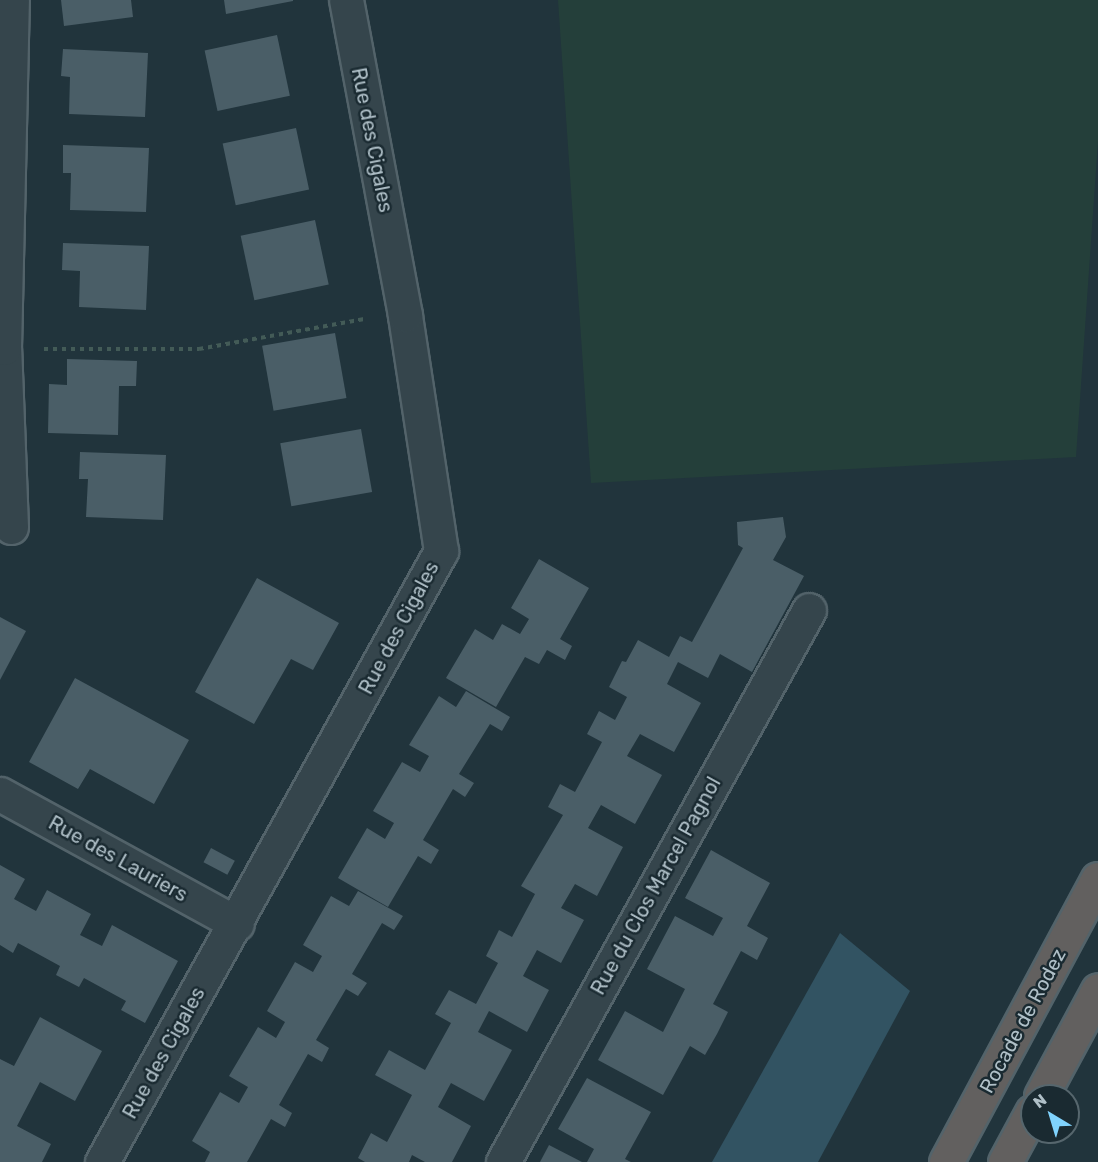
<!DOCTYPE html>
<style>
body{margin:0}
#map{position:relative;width:1098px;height:1162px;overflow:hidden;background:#21343c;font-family:Rubik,sans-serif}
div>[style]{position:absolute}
.green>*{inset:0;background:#243f3a}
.water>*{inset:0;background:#325362}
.building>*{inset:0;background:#4a5e67;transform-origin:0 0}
.path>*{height:4px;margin-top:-2px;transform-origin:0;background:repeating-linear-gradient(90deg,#435b57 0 4.5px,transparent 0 9px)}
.roads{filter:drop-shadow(2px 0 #53636a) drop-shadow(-2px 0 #53636a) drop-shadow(0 2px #53636a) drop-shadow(0 -2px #53636a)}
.minor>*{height:33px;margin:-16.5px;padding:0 16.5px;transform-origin:16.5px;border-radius:16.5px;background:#35454c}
.trunk>*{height:33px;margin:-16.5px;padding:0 16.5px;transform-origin:16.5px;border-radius:16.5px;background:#62605f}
span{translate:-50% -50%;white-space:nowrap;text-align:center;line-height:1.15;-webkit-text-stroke:5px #1a2a31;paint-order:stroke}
.street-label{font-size:20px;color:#b0c0c8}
.north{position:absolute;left:1020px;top:1084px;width:60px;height:60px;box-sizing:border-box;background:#1a2a31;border:2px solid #56666d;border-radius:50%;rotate:322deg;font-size:16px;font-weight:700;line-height:24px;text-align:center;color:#b0c0c8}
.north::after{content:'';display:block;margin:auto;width:21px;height:27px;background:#80d3fd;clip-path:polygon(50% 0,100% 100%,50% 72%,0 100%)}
</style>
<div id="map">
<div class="green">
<i style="clip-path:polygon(558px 0,1098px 0,1098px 141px,1076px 457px,591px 483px)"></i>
</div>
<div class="water">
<i style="clip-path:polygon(840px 933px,910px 991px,818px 1162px,712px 1162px)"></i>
</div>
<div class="building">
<i style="clip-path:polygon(61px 0,131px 0,133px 17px,64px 26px)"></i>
<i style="clip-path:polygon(224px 0,293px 0,293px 1px,226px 14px)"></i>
<i style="left:277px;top:35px;width:62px;height:74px;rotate:78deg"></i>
<i style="clip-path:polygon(63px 49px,148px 53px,145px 117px,69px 114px,70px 77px,61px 76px)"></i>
<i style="left:296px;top:128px;width:63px;height:75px;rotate:78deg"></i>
<i style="clip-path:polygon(63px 145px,149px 148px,146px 212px,70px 210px,71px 173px,63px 173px)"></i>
<i style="left:315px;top:220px;width:66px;height:76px;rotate:78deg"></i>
<i style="clip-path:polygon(63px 243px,149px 246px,146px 310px,79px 307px,80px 271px,62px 270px)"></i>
<i style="left:335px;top:333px;width:66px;height:74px;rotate:80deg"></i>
<i style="clip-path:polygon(67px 359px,137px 361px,136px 386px,119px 386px,118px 435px,48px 433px,49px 384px,67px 385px)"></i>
<i style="left:361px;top:429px;width:64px;height:82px;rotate:80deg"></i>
<i style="clip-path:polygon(80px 452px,166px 455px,163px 520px,86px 517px,88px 479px,79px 479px)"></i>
<i style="clip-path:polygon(783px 517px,786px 537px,773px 560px,804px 576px,752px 672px,720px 654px,708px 678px,678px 662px,667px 684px,701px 703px,674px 752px,640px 734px,627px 756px,662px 775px,635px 824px,601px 805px,588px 828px,623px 847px,597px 896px,575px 884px,561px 908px,584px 920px,561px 963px,537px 950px,523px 976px,549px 990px,527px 1032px,489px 1011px,478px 1032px,512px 1050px,484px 1101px,451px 1083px,438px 1107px,471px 1126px,452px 1162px,425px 1162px,412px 1155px,409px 1162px,365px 1162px,358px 1158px,371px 1133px,387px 1142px,412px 1095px,375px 1075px,389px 1050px,425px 1070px,451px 1023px,435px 1014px,449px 990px,476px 1004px,498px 963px,486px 956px,499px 930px,512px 937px,535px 894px,521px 886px,563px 815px,548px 807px,560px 784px,575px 792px,602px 742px,587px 734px,599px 711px,615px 720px,627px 697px,609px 687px,622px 661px,626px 662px,638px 640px,669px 657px,680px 636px,692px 642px,743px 548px,738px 545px,737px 522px)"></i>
<i style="clip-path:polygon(539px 559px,589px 588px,560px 639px,572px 646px,565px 660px,547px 650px,539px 664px,525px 657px,496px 707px,446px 678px,475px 629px,493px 640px,502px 624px,520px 634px,529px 619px,511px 608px)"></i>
<i style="clip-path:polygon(257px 578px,339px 623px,313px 670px,291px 659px,254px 724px,195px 692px)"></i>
<i style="clip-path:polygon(0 617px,26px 631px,0 680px)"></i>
<i style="clip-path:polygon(75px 678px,189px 740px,154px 804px,90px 769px,78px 789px,29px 762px)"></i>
<i style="clip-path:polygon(466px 691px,510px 717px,502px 731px,490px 724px,459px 774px,474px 783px,465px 797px,453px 789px,423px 840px,439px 850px,431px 864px,418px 856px,388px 907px,338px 878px,367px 828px,385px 839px,394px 823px,373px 811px,402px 762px,420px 772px,429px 756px,409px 745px,439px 696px,456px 707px)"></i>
<i style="left:211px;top:848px;width:27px;height:16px;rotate:28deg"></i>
<i style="clip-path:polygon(711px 850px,770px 883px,747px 926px,768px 938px,757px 960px,741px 951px,713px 1004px,728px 1012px,717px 1034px,705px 1055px,690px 1046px,663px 1095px,598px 1060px,625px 1011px,663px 1032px,685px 989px,647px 969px,675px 916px,713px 936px,723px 918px,685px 898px)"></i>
<i style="clip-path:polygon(0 865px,25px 879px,14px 899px,36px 911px,47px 890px,91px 914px,80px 935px,102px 946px,112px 925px,178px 961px,145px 1023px,121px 1010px,126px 1001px,84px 978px,79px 987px,56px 975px,60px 966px,18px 943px,13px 953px,0 945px)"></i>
<i style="clip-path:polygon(358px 891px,403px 916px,394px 930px,382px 923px,352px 974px,367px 983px,358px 996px,346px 989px,316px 1040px,329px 1048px,322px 1062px,308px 1054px,279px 1105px,292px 1113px,285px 1127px,271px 1119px,247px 1162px,205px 1162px,210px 1152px,192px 1141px,220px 1092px,239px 1103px,248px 1087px,229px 1076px,258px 1027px,276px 1038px,285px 1022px,267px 1011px,295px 962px,313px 972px,322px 956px,303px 945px,331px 896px,349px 906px)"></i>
<i style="clip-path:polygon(40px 1017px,102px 1051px,75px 1101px,40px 1082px,17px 1126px,51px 1144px,42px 1162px,0 1162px,0 1059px,14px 1066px)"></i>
<i style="clip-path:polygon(587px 1078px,651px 1112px,625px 1159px,631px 1162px,587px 1162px,594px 1149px,558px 1129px)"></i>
<i style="clip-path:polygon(549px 1145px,582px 1162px,540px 1162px)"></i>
</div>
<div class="path">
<i style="left:44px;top:349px;width:155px"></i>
<i style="left:199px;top:349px;width:168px;rotate:-10.3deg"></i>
</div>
<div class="roads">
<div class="minor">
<i style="left:11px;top:527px;width:179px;rotate:-92.2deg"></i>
<i style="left:4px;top:348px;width:348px;rotate:-88.7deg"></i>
<i style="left:0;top:794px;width:270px;rotate:28.7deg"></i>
<i style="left:102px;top:1162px;width:699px;rotate:-60.98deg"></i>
<i style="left:441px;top:551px;width:239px;rotate:-98.7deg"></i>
<i style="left:405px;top:315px;width:320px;rotate:-100.6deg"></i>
<i style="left:503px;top:1162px;width:631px;rotate:-61deg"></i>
</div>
<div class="trunk">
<i style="left:1041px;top:1096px;width:120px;rotate:-61.7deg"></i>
<i style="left:946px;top:1162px;width:321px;rotate:-61.8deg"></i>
<i style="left:1005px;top:1162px;width:57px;rotate:-61.6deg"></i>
</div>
</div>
<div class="street-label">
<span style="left:372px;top:140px;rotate:79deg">Rue des Cigales</span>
<span style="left:399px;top:628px;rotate:-62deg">Rue des Cigales</span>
<span style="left:118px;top:859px;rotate:29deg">Rue des Lauriers</span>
<span style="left:656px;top:886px;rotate:-61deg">Rue du Clos Marcel Pagnol</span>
<span style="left:1023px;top:1021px;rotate:-62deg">Rocade de Rodez</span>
<span style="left:164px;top:1053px;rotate:-61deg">Rue des Cigales</span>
</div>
<div class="north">N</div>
</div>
